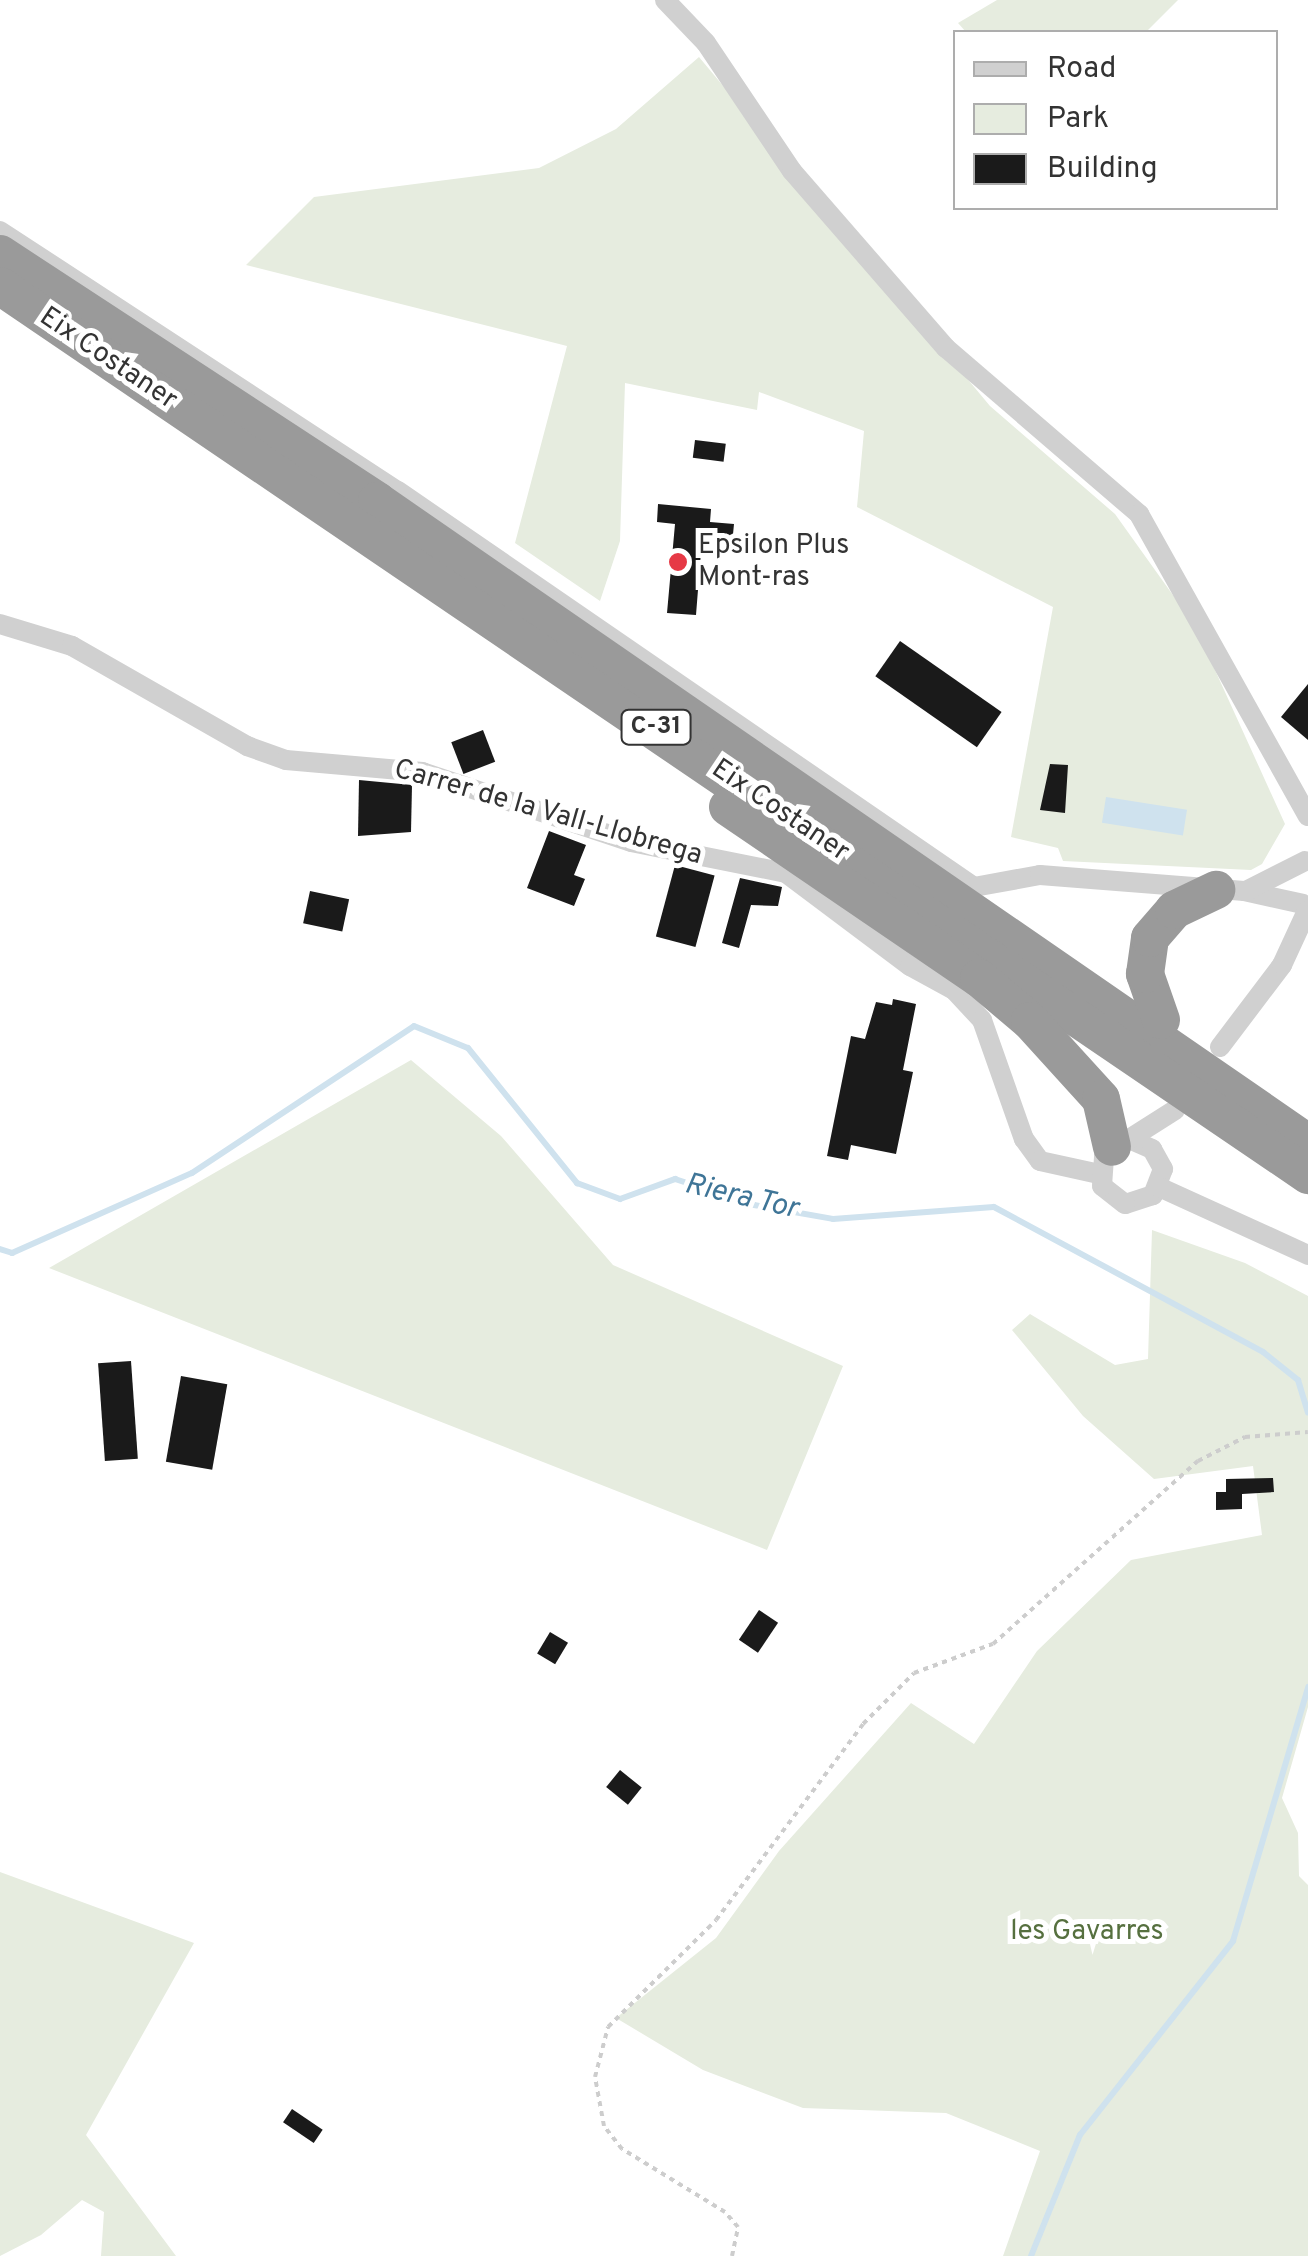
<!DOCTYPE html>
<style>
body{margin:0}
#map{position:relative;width:1308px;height:2256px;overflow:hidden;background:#fff;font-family:Overpass,sans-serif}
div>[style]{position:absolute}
.green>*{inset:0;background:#e6ecdf}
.water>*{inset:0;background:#cfe2ee;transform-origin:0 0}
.stream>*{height:6px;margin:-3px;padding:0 3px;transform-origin:3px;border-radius:3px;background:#cfe2ee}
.building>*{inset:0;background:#1a1a1a;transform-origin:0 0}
.path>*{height:4px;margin-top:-2px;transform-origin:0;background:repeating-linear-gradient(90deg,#cdcdcd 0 5px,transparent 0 10px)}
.street>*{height:20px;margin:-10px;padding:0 10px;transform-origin:10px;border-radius:10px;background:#d0d0d0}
.highway>*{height:38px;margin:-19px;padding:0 19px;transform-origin:19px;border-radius:19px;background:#9a9a9a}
.dots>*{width:28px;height:28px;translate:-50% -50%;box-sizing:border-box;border:5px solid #fff;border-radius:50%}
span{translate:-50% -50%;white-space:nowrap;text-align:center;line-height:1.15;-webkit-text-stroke:10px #fff;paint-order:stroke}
.shield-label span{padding:2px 8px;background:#fff;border:2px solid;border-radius:8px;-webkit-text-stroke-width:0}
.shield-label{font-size:25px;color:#333;font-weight:700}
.street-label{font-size:28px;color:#333}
.poi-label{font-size:28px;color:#333}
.left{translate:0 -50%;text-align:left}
.park-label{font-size:28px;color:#56703f}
.water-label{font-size:30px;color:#3f7597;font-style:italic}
.legend{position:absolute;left:953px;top:30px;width:325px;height:180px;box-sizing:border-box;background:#fff;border:2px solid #adadad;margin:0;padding:12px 18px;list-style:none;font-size:30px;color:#333}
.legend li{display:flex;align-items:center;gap:20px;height:50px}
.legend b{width:50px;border:2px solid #adadad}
</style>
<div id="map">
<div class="green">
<i style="clip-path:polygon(997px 0,1178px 0,1146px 32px,966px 32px,958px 23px)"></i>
<i style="clip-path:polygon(699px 57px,990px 406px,1115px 514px,1195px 626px,1285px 824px,1262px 864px,1251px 870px,1063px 861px,1058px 848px,1011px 837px,1053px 607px,857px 507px,864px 431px,759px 392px,757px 410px,625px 383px,620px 541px,600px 601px,515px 543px,567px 346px,246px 265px,314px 197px,539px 168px,616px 129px)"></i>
<i style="clip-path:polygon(411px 1060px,501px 1136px,613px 1265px,843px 1366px,767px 1550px,49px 1268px)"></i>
<i style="clip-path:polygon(1152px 1230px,1245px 1263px,1308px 1296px,1308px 1707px,1282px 1798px,1298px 1833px,1299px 1876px,1308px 1885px,1308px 2256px,1003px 2256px,1040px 2151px,946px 2113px,803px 2108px,703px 2070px,616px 2018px,716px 1938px,779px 1851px,911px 1703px,974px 1744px,1037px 1651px,1131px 1560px,1262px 1535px,1253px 1466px,1154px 1479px,1083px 1416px,1012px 1330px,1030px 1314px,1115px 1365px,1148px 1359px)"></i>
<i style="clip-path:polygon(0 1872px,194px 1943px,86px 2135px,176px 2256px,101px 2256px,104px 2212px,82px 2200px,41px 2235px,0 2256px)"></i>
</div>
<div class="water">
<i style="left:1106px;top:797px;width:82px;height:26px;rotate:9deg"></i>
</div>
<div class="stream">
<i style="left:0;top:1249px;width:13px;rotate:18deg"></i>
<i style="left:12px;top:1253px;width:197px;rotate:-24deg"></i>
<i style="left:192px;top:1173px;width:266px;rotate:-33.5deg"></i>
<i style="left:414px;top:1026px;width:58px;rotate:22.2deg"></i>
<i style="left:468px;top:1048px;width:174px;rotate:51.1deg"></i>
<i style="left:577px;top:1183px;width:46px;rotate:20.4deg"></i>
<i style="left:620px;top:1199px;width:59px;rotate:-20deg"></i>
<i style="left:675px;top:1179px;width:83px;rotate:18.2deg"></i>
<i style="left:754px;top:1205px;width:80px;rotate:10deg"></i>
<i style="left:833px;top:1219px;width:161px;rotate:-4.3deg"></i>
<i style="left:994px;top:1207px;width:306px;rotate:28.3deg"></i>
<i style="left:1263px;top:1352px;width:45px;rotate:38.7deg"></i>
<i style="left:1298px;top:1380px;width:34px;rotate:73deg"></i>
<i style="left:1031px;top:2256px;width:131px;rotate:-68deg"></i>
<i style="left:1080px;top:2135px;width:247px;rotate:-51.7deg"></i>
<i style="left:1233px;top:1941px;width:265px;rotate:-73.5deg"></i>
</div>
<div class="building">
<i style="left:695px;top:440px;width:31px;height:18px;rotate:7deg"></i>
<i style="clip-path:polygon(658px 504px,711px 509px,710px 522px,734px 524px,731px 555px,701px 552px,696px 615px,667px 613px,675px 524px,657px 522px)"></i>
<i style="left:900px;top:641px;width:124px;height:43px;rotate:35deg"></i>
<i style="clip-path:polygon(1308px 684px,1308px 740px,1281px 717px)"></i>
<i style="left:483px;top:730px;width:34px;height:34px;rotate:69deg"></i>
<i style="clip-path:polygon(1050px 764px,1068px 765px,1065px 813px,1040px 810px)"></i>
<i style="clip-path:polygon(359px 780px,412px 785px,411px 832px,358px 836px)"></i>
<i style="clip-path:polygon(549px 831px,586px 845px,574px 875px,585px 879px,574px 906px,527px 888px)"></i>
<i style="left:675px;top:865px;width:41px;height:74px;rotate:15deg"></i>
<i style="clip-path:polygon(740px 878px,782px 887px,778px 906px,751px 905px,739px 948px,722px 943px)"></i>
<i style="left:310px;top:891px;width:40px;height:33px;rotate:12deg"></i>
<i style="clip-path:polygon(893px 999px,916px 1004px,903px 1070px,913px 1072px,896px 1154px,851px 1145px,848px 1160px,827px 1156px,851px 1036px,865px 1039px,876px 1002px,892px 1005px)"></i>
<i style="left:131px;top:1361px;width:98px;height:33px;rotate:86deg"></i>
<i style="left:181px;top:1376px;width:47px;height:87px;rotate:10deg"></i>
<i style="clip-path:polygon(1273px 1478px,1274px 1492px,1242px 1494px,1242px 1509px,1216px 1510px,1216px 1492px,1226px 1492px,1226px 1479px)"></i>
<i style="left:759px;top:1610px;width:23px;height:36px;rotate:34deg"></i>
<i style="left:550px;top:1632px;width:21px;height:25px;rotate:31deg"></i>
<i style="left:620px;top:1770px;width:28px;height:22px;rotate:39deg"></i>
<i style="left:292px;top:2109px;width:37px;height:16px;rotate:34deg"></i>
</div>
<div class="path">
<i style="left:732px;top:2256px;width:30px;rotate:-78deg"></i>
<i style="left:738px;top:2227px;width:20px;rotate:-131deg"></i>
<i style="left:725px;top:2212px;width:121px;rotate:-148.5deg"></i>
<i style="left:622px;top:2149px;width:29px;rotate:-128deg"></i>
<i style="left:604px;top:2126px;width:50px;rotate:-100.4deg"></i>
<i style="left:595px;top:2077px;width:52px;rotate:-75.4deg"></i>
<i style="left:608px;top:2027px;width:152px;rotate:-44.7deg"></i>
<i style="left:716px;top:1920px;width:245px;rotate:-53.1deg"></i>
<i style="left:863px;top:1724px;width:72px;rotate:-45deg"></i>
<i style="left:914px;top:1673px;width:84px;rotate:-20.2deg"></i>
<i style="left:993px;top:1644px;width:275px;rotate:-41.8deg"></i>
<i style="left:1198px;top:1461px;width:53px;rotate:-27.1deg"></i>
<i style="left:1245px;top:1437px;width:63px;rotate:-4.5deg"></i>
</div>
<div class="street">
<i style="left:665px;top:0;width:59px;rotate:46.4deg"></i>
<i style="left:706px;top:43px;width:154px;rotate:56.1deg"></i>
<i style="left:792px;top:171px;width:235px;rotate:49deg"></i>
<i style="left:946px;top:348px;width:255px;rotate:40.7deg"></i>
<i style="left:1139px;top:514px;width:346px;rotate:60.8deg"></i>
<i style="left:0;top:231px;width:475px;rotate:33.2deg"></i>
<i style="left:398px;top:491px;width:699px;rotate:34.51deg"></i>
<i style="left:974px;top:887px;width:67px;rotate:-10.3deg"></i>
<i style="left:1040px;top:875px;width:205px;rotate:4.5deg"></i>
<i style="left:1244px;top:891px;width:60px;rotate:12.4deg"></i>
<i style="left:0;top:624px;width:75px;rotate:17deg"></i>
<i style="left:72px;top:646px;width:202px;rotate:29.7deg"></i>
<i style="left:247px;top:746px;width:41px;rotate:19.7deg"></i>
<i style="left:286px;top:760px;width:137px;rotate:5deg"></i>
<i style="left:422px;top:772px;width:220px;rotate:18.5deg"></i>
<i style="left:631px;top:842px;width:158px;rotate:11.3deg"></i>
<i style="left:786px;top:873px;width:155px;rotate:36.9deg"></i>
<i style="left:910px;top:966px;width:50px;rotate:28.6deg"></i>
<i style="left:954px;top:990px;width:41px;rotate:47deg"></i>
<i style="left:982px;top:1020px;width:126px;rotate:70.6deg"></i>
<i style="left:1024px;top:1139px;width:27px;rotate:54deg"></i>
<i style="left:1040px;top:1161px;width:60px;rotate:12.4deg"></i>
<i style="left:1246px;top:891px;width:66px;rotate:-27deg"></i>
<i style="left:1220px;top:1047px;width:103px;rotate:-52.9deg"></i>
<i style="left:1282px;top:965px;width:60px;rotate:-65.2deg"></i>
<i style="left:1134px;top:1141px;width:20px;rotate:24deg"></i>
<i style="left:1152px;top:1149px;width:23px;rotate:61deg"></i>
<i style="left:1163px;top:1169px;width:28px;rotate:111deg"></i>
<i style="left:1153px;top:1195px;width:29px;rotate:162deg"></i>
<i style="left:1125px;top:1204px;width:29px;rotate:-142deg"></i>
<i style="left:1102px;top:1186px;width:31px;rotate:-86deg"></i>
<i style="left:1104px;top:1155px;width:84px;rotate:-32.4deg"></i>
<i style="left:1159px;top:1187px;width:164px;rotate:24.5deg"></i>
</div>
<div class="highway">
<i style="left:0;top:254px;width:451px;rotate:33.2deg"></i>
<i style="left:377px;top:501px;width:1131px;rotate:34.59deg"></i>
<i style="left:0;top:286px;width:1582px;rotate:34.2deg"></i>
<i style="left:728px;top:807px;width:304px;rotate:34.3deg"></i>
<i style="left:979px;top:978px;width:67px;rotate:40.1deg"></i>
<i style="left:1030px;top:1021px;width:105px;rotate:47.7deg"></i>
<i style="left:1101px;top:1099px;width:49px;rotate:77.1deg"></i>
<i style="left:1161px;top:1020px;width:49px;rotate:-109.2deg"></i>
<i style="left:1145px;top:974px;width:36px;rotate:-82deg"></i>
<i style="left:1150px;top:938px;width:37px;rotate:-49deg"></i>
<i style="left:1174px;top:910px;width:47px;rotate:-25.5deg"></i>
</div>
<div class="dots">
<i style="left:678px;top:562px;background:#e63946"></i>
</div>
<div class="shield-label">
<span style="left:656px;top:727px">C-31</span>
</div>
<div class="street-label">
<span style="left:108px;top:359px;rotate:34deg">Eix Costaner</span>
<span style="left:780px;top:811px;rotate:34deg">Eix Costaner</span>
<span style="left:548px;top:813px;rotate:16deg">Carrer de la Vall-Llobrega</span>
</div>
<div class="poi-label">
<span class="left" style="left:698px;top:562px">Epsilon Plus<br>Mont-ras</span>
</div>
<div class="park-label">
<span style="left:1087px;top:1932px">les Gavarres</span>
</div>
<div class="water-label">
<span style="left:741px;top:1198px;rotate:13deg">Riera Tor</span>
</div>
<ul class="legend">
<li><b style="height:12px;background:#d0d0d0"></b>Road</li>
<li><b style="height:28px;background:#e6ecdf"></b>Park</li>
<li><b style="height:28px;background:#1a1a1a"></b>Building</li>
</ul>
</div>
